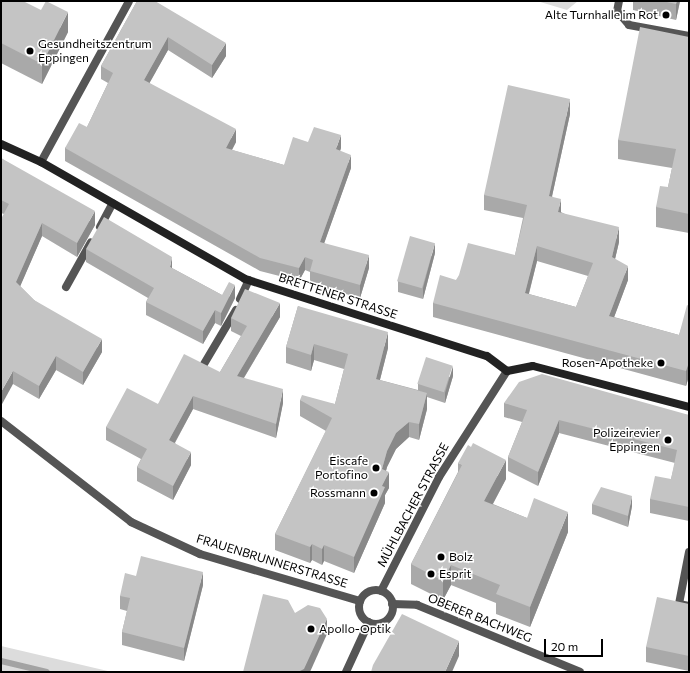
<!DOCTYPE html>
<meta charset="utf-8">
<style>
body{margin:0}
#map{position:relative;width:690px;height:673px;overflow:hidden;background:#fff;font-family:Commissioner,sans-serif}
div>[style]{position:absolute}
.green>*{inset:0;background:#dcdcdc}
.stream>*{height:6px;margin:-3px;padding:0 3px;transform-origin:3px;border-radius:3px;background:#a3a3a3}
.lane>*{height:8px;margin:-4px;padding:0 4px;transform-origin:4px;border-radius:4px;background:#555}
.street>*{height:8px;margin:-4px;padding:0 4px;transform-origin:4px;border-radius:4px;background:#555}
.street>.ring{margin:-4px;padding:0;box-sizing:content-box;background:none;border:8px solid #555;border-radius:50%}
.secondary>*{height:8px;margin:-4px;padding:0 4px;transform-origin:4px;border-radius:4px;background:#222}
.wall>*{inset:0;background:#a9a9a9}
.shaded-wall>*{inset:0;background:#898989}
.building>*{inset:0;background:#c4c4c4;transform-origin:0 0}
.dots>*{width:11px;height:11px;translate:-50% -50%;box-sizing:border-box;border:2px solid #fff;border-radius:50%}
span{translate:-50% -50%;white-space:nowrap;text-align:center;line-height:1.15;-webkit-text-stroke:3px #fff;paint-order:stroke}
.poi-label{font-size:12px;color:#000}
.right{translate:-100% -50%;text-align:right}
.left{translate:0 -50%;text-align:left}
.street-label{font-size:12px;color:#000}
.frame{position:absolute;inset:0;border:2px solid #000;pointer-events:none}
.scale{position:absolute;left:544px;top:639px;width:59px;height:18px;box-sizing:border-box;border:2px solid #000;border-top:0;padding-left:5px;font-size:12px;line-height:14px;white-space:nowrap;color:#000;-webkit-text-stroke:3px #fff;paint-order:stroke}
</style>
<div id="map">
<div class="green">
<i style="clip-path:polygon(537px 1px,578px 1px,567px 10px)"></i>
<i style="clip-path:polygon(1px 646px,112px 672px,1px 671px)"></i>
</div>
<div class="stream">
<i style="left:1px;top:661px;width:47px;rotate:13.4deg"></i>
</div>
<div class="lane">
<i style="left:100px;top:227px;width:27px;rotate:-62deg"></i>
<i style="left:66px;top:287px;width:51px;rotate:-60.9deg"></i>
<i style="left:240px;top:299px;width:21px;rotate:-65deg"></i>
<i style="left:204px;top:364px;width:63px;rotate:-59.3deg"></i>
<i style="left:392px;top:604px;width:25px;rotate:2deg"></i>
<i style="left:417px;top:605px;width:176px;rotate:22.3deg"></i>
</div>
<div class="street">
<i style="left:619px;top:1px;width:10px;rotate:101deg"></i>
<i style="left:617px;top:11px;width:18px;rotate:49deg"></i>
<i style="left:629px;top:25px;width:61px;rotate:10.4deg"></i>
<i style="left:41px;top:162px;width:183px;rotate:-61.3deg"></i>
<i style="left:1px;top:421px;width:165px;rotate:37.8deg"></i>
<i style="left:131px;top:522px;width:76px;rotate:24.9deg"></i>
<i style="left:200px;top:554px;width:167px;rotate:16.4deg"></i>
<i style="left:689px;top:552px;width:53px;rotate:100.9deg"></i>
<i style="left:679px;top:604px;width:10px;rotate:11deg"></i>
<i class="ring" style="left:359px;top:590px;width:26px;height:26px"></i>
<i style="left:381px;top:591px;width:128px;rotate:-63deg"></i>
<i style="left:439px;top:477px;width:126px;rotate:-57.3deg"></i>
<i style="left:346px;top:672px;width:55px;rotate:-65.3deg"></i>
</div>
<div class="secondary">
<i style="left:1px;top:144px;width:44px;rotate:24.2deg"></i>
<i style="left:41px;top:162px;width:235px;rotate:29.8deg"></i>
<i style="left:245px;top:279px;width:254px;rotate:17.7deg"></i>
<i style="left:487px;top:356px;width:25px;rotate:37deg"></i>
<i style="left:507px;top:371px;width:26px;rotate:-11deg"></i>
<i style="left:533px;top:366px;width:161px;rotate:14.7deg"></i>
</div>
<div class="wall">
<i style="clip-path:polygon(1px 1px,68px 32px,42px 84px,1px 63px)"></i>
<i style="clip-path:polygon(137px 1px,226px 56px,212px 78px,168px 50px,149px 83px,236px 142px,232px 150px,284px 165px,308px 142px,341px 148px,340px 151px,351px 168px,324px 243px,369px 268px,360px 298px,310px 284px,310px 272px,305px 270px,299px 281px,260px 271px,65px 161px,65px 148px,87px 127px,108px 83px,101px 79px,101px 66px)"></i>
<i style="clip-path:polygon(633px 1px,680px 1px,676px 20px,633px 10px)"></i>
<i style="clip-path:polygon(689px 37px,689px 233px,656px 227px,656px 207px,668px 187px,672px 168px,618px 159px,618px 140px)"></i>
<i style="clip-path:polygon(evenodd,570px 114px,552px 196px,561px 212px,619px 242px,615px 259px,628px 280px,614px 317px,679px 335px,689px 306px,689px 376px,686px 386px,433px 317px,433px 303px,456px 280px,515px 255px,523px 218px,484px 210px,484px 195px,570px 114px,537px 261px,588px 276px,576px 307px,529px 294px,537px 261px)"></i>
<i style="clip-path:polygon(1px 158px,95px 225px,77px 257px,42px 236px,20px 286px,34px 300px,102px 352px,83px 385px,56px 370px,39px 399px,13px 384px,4px 214px,1px 213px)"></i>
<i style="clip-path:polygon(86px 249px,172px 268px,222px 295px,235px 298px,221px 326px,215px 323px,203px 344px,146px 315px,146px 302px,148px 298px,86px 262px)"></i>
<i style="clip-path:polygon(435px 253px,423px 299px,398px 292px,398px 281px)"></i>
<i style="clip-path:polygon(298px 306px,388px 348px,380px 380px,418px 390px,418px 384px,453px 376px,445px 403px,427px 397px,427px 409px,419px 440px,409px 437px,396px 449px,387px 467px,386px 471px,389px 488px,385px 495px,385px 503px,354px 573px,324px 561px,322px 565px,312px 560px,310px 563px,275px 550px,275px 534px,326px 431px,300px 416px,300px 400px,335px 404px,344px 369px,314px 360px,311px 371px,286px 363px,286px 347px)"></i>
<i style="clip-path:polygon(280px 317px,244px 378px,283px 403px,276px 438px,193px 409px,175px 443px,191px 465px,173px 500px,137px 481px,137px 467px,141px 459px,106px 440px,106px 427px,158px 404px,220px 372px,241px 336px,231px 331px,231px 318px)"></i>
<i style="clip-path:polygon(504px 403px,689px 415px,689px 521px,650px 513px,650px 499px,671px 479px,675px 463px,559px 433px,538px 486px,508px 471px,508px 457px,522px 422px,504px 417px)"></i>
<i style="clip-path:polygon(458px 463px,506px 479px,493px 504px,527px 518px,568px 532px,530px 627px,496px 614px,496px 603px,451px 585px,443px 600px,411px 584px,411px 564px,458px 472px)"></i>
<i style="clip-path:polygon(592px 504px,632px 506px,628px 527px,592px 514px)"></i>
<i style="clip-path:polygon(136px 576px,203px 585px,184px 661px,122px 645px,122px 632px,127px 611px,120px 609px,120px 596px)"></i>
<i style="clip-path:polygon(689px 604px,689px 671px,646px 662px,646px 647px)"></i>
</div>
<div class="shaded-wall">
<i style="clip-path:polygon(677px 1px,680px 1px,676px 20px,676px 4px)"></i>
<i style="clip-path:polygon(68px 12px,68px 32px,42px 84px,42px 64px)"></i>
<i style="clip-path:polygon(168px 37px,168px 50px,144px 93px,144px 80px)"></i>
<i style="clip-path:polygon(226px 43px,226px 56px,212px 78px,212px 65px)"></i>
<i style="clip-path:polygon(570px 99px,570px 114px,549px 210px,549px 196px)"></i>
<i style="clip-path:polygon(236px 129px,236px 142px,226px 161px,226px 148px)"></i>
<i style="clip-path:polygon(341px 135px,341px 148px,336px 162px,336px 149px)"></i>
<i style="clip-path:polygon(351px 155px,351px 168px,320px 255px,320px 242px)"></i>
<i style="clip-path:polygon(561px 199px,561px 213px,558px 212px)"></i>
<i style="clip-path:polygon(95px 211px,95px 225px,77px 257px,77px 243px)"></i>
<i style="clip-path:polygon(42px 223px,42px 236px,16px 296px,16px 282px)"></i>
<i style="clip-path:polygon(619px 227px,619px 242px,612px 272px,612px 257px)"></i>
<i style="clip-path:polygon(435px 243px,435px 253px,423px 299px,423px 288px)"></i>
<i style="clip-path:polygon(537px 246px,537px 261px,525px 308px,525px 293px)"></i>
<i style="clip-path:polygon(369px 255px,369px 268px,360px 298px,360px 285px)"></i>
<i style="clip-path:polygon(172px 257px,172px 269px,170px 267px)"></i>
<i style="clip-path:polygon(305px 257px,305px 270px,299px 281px,299px 268px)"></i>
<i style="clip-path:polygon(628px 266px,628px 280px,609px 331px,609px 316px)"></i>
<i style="clip-path:polygon(235px 285px,235px 298px,221px 326px,221px 313px)"></i>
<i style="clip-path:polygon(280px 303px,280px 317px,237px 389px,237px 376px)"></i>
<i style="clip-path:polygon(215px 310px,215px 323px,203px 344px,203px 331px)"></i>
<i style="clip-path:polygon(388px 332px,388px 348px,376px 395px,376px 379px)"></i>
<i style="clip-path:polygon(102px 339px,102px 352px,83px 385px,83px 372px)"></i>
<i style="clip-path:polygon(314px 344px,314px 360px,311px 371px,311px 355px)"></i>
<i style="clip-path:polygon(56px 356px,56px 370px,39px 399px,39px 386px)"></i>
<i style="clip-path:polygon(689px 362px,689px 376px,686px 386px,686px 371px)"></i>
<i style="clip-path:polygon(453px 366px,453px 376px,445px 403px,445px 393px)"></i>
<i style="clip-path:polygon(13px 371px,13px 384px,1px 406px,1px 392px)"></i>
<i style="clip-path:polygon(283px 389px,283px 403px,276px 438px,276px 424px)"></i>
<i style="clip-path:polygon(427px 393px,427px 409px,419px 440px,419px 424px)"></i>
<i style="clip-path:polygon(193px 396px,193px 409px,169px 453px,169px 440px)"></i>
<i style="clip-path:polygon(559px 420px,559px 433px,538px 486px,538px 472px)"></i>
<i style="clip-path:polygon(409px 422px,409px 437px,396px 449px,387px 467px,382px 485px,389px 472px,389px 488px,385px 495px,385px 503px,354px 573px,354px 557px,382px 469px,387px 451px,396px 433px)"></i>
<i style="clip-path:polygon(2px 447px,2px 466px,1px 471px,1px 452px)"></i>
<i style="clip-path:polygon(191px 452px,191px 465px,173px 500px,173px 486px)"></i>
<i style="clip-path:polygon(506px 460px,506px 479px,484px 520px,484px 501px)"></i>
<i style="clip-path:polygon(632px 496px,632px 506px,628px 527px,628px 516px)"></i>
<i style="clip-path:polygon(568px 512px,568px 532px,530px 627px,530px 607px)"></i>
<i style="clip-path:polygon(312px 544px,312px 560px,310px 563px,310px 547px)"></i>
<i style="clip-path:polygon(324px 545px,324px 561px,322px 565px,322px 549px)"></i>
<i style="clip-path:polygon(451px 565px,451px 585px,443px 600px,443px 581px)"></i>
<i style="clip-path:polygon(203px 572px,203px 585px,184px 661px,184px 648px)"></i>
<i style="clip-path:polygon(327px 619px,327px 634px,310px 672px,298px 672px)"></i>
<i style="clip-path:polygon(459px 641px,459px 656px,452px 672px,445px 672px)"></i>
</div>
<div class="building">
<i style="clip-path:polygon(1px 1px,23px 1px,41px 10px,46px 1px,68px 12px,42px 64px,1px 43px)"></i>
<i style="clip-path:polygon(137px 1px,155px 1px,226px 43px,212px 65px,168px 37px,144px 80px,236px 129px,226px 148px,284px 165px,293px 137px,308px 142px,314px 127px,341px 135px,336px 149px,351px 155px,320px 242px,369px 255px,360px 285px,310px 271px,313px 260px,305px 257px,299px 268px,260px 258px,65px 148px,79px 123px,87px 127px,113px 73px,101px 66px)"></i>
<i style="clip-path:polygon(662px 1px,677px 1px,676px 4px)"></i>
<i style="clip-path:polygon(640px 27px,689px 37px,689px 214px,656px 207px,660px 186px,668px 187px,676px 149px,618px 140px)"></i>
<i style="clip-path:polygon(evenodd,508px 85px,570px 99px,549px 196px,561px 199px,558px 212px,619px 227px,612px 257px,628px 266px,609px 316px,679px 335px,687px 305px,689px 306px,689px 362px,686px 371px,433px 303px,440px 275px,456px 280px,459px 275px,468px 243px,515px 255px,527px 205px,484px 195px,508px 85px,537px 246px,593px 263px,576px 307px,525px 293px,537px 246px)"></i>
<i style="clip-path:polygon(1px 158px,95px 211px,77px 243px,42px 223px,16px 282px,34px 300px,102px 339px,83px 372px,56px 356px,39px 386px,13px 371px,1px 392px,1px 219px,9px 204px,1px 200px)"></i>
<i style="clip-path:polygon(104px 217px,172px 257px,170px 267px,222px 295px,229px 282px,235px 285px,221px 313px,215px 310px,203px 331px,146px 302px,154px 288px,86px 249px)"></i>
<i style="left:410px;top:236px;width:26px;height:47px;rotate:16deg"></i>
<i style="clip-path:polygon(245px 289px,280px 303px,237px 376px,283px 389px,276px 424px,193px 396px,169px 440px,191px 452px,173px 486px,137px 467px,147px 449px,106px 427px,127px 388px,158px 404px,184px 354px,220px 372px,247px 326px,231px 318px)"></i>
<i style="clip-path:polygon(298px 306px,388px 332px,376px 379px,427px 393px,419px 424px,409px 422px,396px 433px,387px 451px,382px 469px,389px 472px,382px 486px,385px 487px,354px 557px,324px 545px,322px 549px,312px 544px,310px 547px,275px 534px,332px 418px,300px 400px,302px 395px,335px 404px,348px 354px,314px 344px,311px 355px,286px 347px)"></i>
<i style="left:426px;top:357px;width:28px;height:28px;rotate:18deg"></i>
<i style="clip-path:polygon(542px 374px,689px 415px,689px 507px,650px 499px,655px 476px,671px 479px,677px 450px,559px 420px,538px 472px,508px 457px,527px 410px,504px 403px,519px 382px)"></i>
<i style="clip-path:polygon(473px 443px,506px 460px,484px 501px,527px 518px,534px 498px,568px 512px,530px 607px,496px 594px,500px 585px,451px 565px,443px 581px,411px 564px,462px 465px,458px 463px,468px 445px,471px 447px)"></i>
<i style="clip-path:polygon(601px 487px,632px 496px,628px 516px,592px 504px)"></i>
<i style="clip-path:polygon(141px 556px,203px 572px,184px 648px,122px 632px,130px 598px,120px 596px,125px 573px,136px 576px)"></i>
<i style="clip-path:polygon(263px 594px,288px 600px,295px 613px,308px 605px,320px 608px,327px 619px,304px 669px,298px 672px,243px 672px)"></i>
<i style="clip-path:polygon(657px 597px,689px 604px,688px 617px,689px 617px,689px 656px,646px 647px)"></i>
<i style="clip-path:polygon(402px 614px,459px 641px,445px 672px,371px 672px,373px 665px)"></i>
</div>
<div class="dots">
<i style="left:666px;top:15px;background:#000"></i>
<i style="left:30px;top:51px;background:#000"></i>
<i style="left:661px;top:363px;background:#000"></i>
<i style="left:668px;top:440px;background:#000"></i>
<i style="left:376px;top:468px;background:#000"></i>
<i style="left:374px;top:493px;background:#000"></i>
<i style="left:441px;top:557px;background:#000"></i>
<i style="left:431px;top:574px;background:#000"></i>
<i style="left:311px;top:629px;background:#000"></i>
</div>
<div class="poi-label">
<span class="right" style="left:658px;top:15px">Alte Turnhalle im Rot</span>
<span class="left" style="left:38px;top:51px">Gesundheitszentrum<br>Eppingen</span>
<span class="right" style="left:653px;top:363px">Rosen-Apotheke</span>
<span class="right" style="left:660px;top:440px">Polizeirevier<br>Eppingen</span>
<span class="right" style="left:368px;top:468px">Eiscafe<br>Portofino</span>
<span class="right" style="left:366px;top:493px">Rossmann</span>
<span class="left" style="left:449px;top:557px">Bolz</span>
<span class="left" style="left:439px;top:574px">Esprit</span>
<span class="left" style="left:319px;top:629px">Apollo-Optik</span>
</div>
<div class="street-label">
<span style="left:338px;top:296px;rotate:18deg">BRETTENER STRASSE</span>
<span style="left:413px;top:505px;rotate:-62deg">MÜHLBACHER STRASSE</span>
<span style="left:272px;top:561px;rotate:17deg">FRAUENBRUNNERSTRASSE</span>
<span style="left:480px;top:618px;rotate:22deg">OBERER BACHWEG</span>
</div>
<div class="frame"></div>
<div class="scale">20 m</div>
</div>
